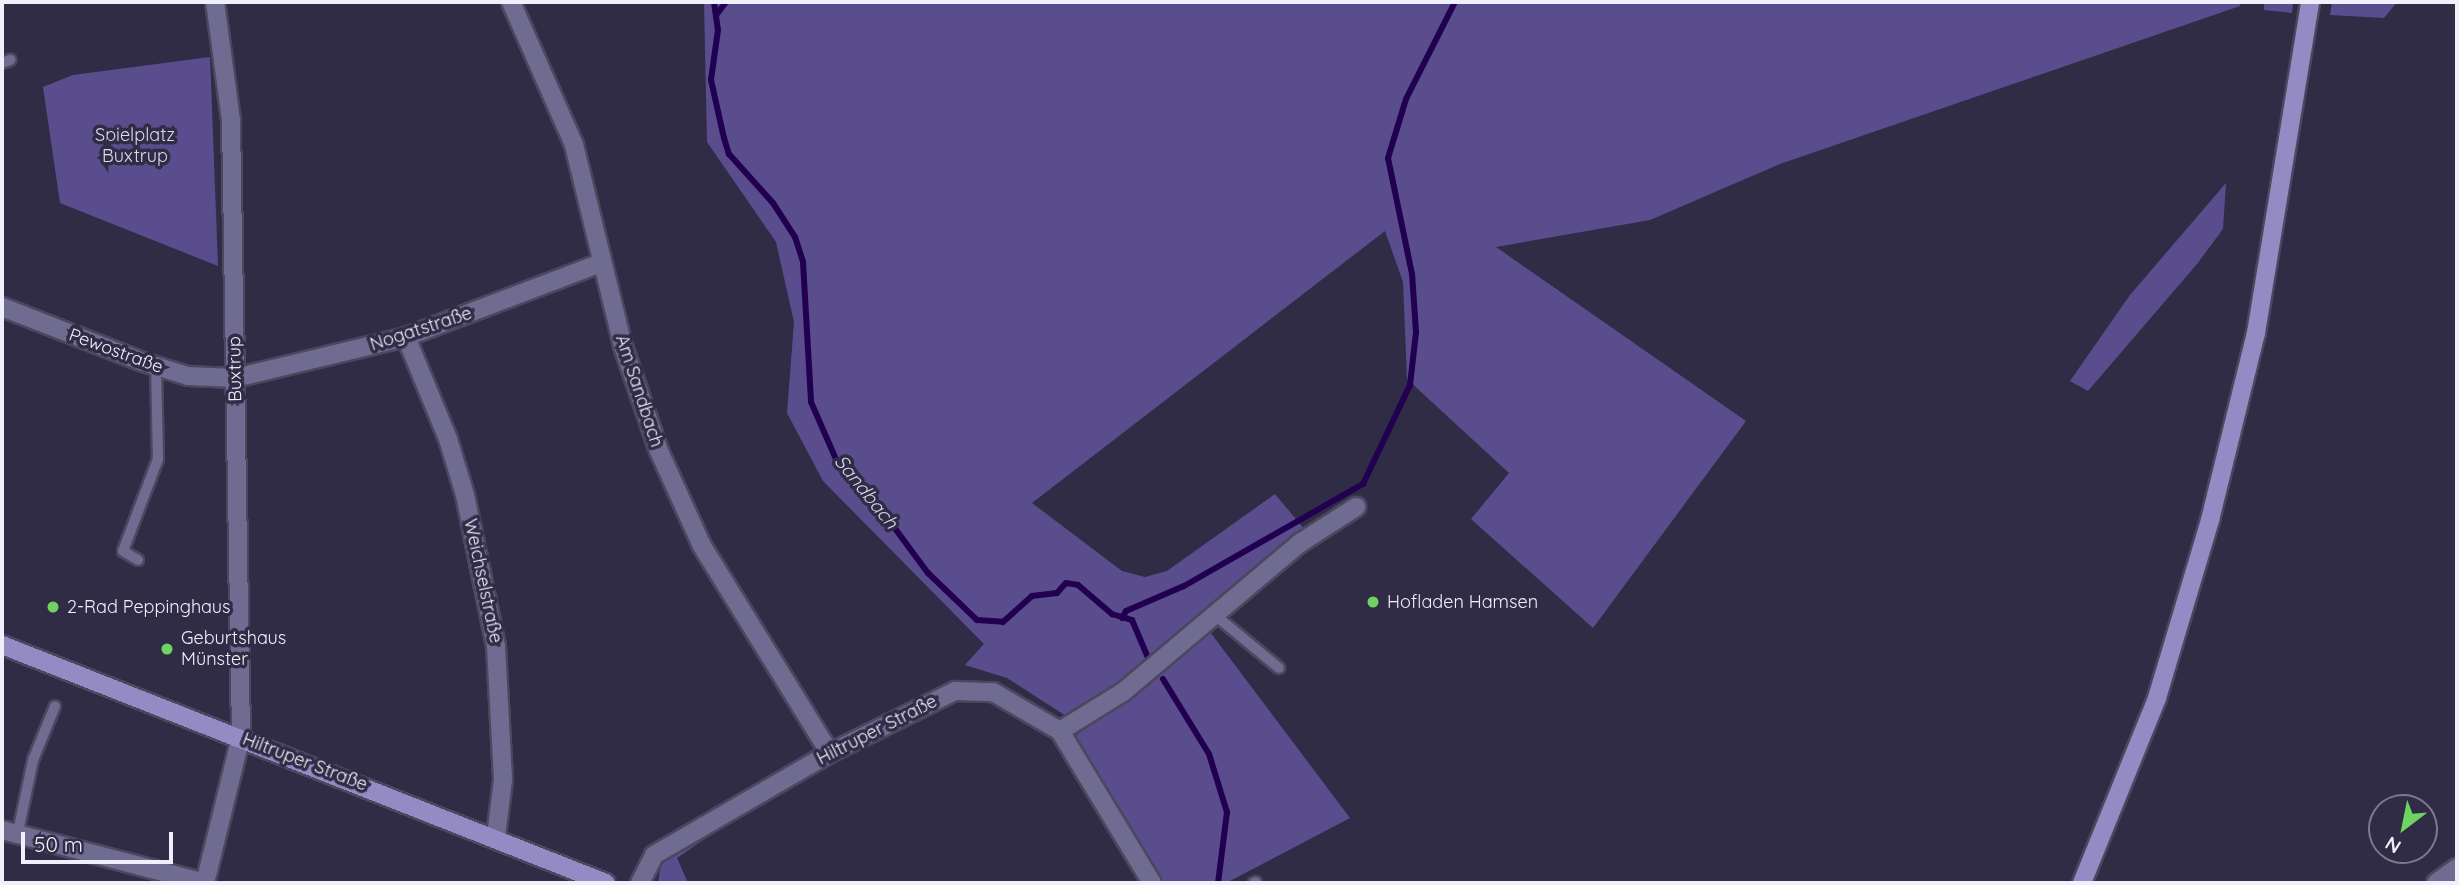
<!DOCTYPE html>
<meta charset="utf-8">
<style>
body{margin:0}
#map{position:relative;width:2459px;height:885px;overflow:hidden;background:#312c46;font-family:Quicksand,sans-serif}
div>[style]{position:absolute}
.green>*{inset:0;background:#5a4d8e}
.stream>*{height:6px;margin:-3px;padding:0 3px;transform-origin:3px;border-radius:3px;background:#210051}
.roads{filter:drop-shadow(2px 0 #4c475f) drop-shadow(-2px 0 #4c475f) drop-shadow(0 2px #4c475f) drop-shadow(0 -2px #4c475f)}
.lane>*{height:10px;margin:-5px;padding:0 5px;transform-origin:5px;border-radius:5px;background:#706b90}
.street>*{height:18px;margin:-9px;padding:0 9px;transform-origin:9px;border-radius:9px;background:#706b90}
.secondary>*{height:18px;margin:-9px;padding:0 9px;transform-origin:9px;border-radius:9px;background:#948bc5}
.dots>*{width:19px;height:19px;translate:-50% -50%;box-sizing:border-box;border:4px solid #312c46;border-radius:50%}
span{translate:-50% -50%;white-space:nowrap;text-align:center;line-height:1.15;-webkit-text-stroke:7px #312c46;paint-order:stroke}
.park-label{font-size:18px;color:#dbd9f0}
.street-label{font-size:18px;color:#f0effc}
.poi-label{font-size:18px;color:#f0effc}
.left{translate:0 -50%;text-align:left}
.water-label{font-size:19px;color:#d8d5ec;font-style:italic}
.frame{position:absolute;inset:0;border:4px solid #f0effc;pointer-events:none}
.north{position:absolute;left:2368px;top:794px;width:70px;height:70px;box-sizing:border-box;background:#312c46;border:2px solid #7d7a8f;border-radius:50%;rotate:212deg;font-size:19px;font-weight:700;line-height:28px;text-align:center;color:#f0effc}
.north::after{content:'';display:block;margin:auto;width:24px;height:32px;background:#6ed360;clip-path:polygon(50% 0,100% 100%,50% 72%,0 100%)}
.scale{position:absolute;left:21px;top:832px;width:152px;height:32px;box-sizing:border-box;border:4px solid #f0effc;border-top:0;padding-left:9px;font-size:21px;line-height:24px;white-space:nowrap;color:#f0effc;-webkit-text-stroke:5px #312c46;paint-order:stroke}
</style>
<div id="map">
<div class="green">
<i style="clip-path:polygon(704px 2px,2240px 2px,2240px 6px,1780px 164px,1650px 220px,1496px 247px,1746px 421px,1593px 628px,1471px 519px,1509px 473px,1407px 379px,1403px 282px,1385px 231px,1032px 503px,1122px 571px,1145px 577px,1167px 571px,1275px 494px,1305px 530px,1229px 592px,1210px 632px,1350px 818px,1226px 883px,1163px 883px,1074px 737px,1170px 667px,1162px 655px,1122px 689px,1066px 716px,1007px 678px,965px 665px,984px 644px,823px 481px,787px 413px,794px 322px,776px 242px,707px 142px)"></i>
<i style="clip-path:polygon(2264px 2px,2293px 2px,2292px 13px,2264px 10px)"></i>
<i style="clip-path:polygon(2332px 2px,2397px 2px,2384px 18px,2330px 15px)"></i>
<i style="clip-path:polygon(210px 57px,218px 266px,60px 203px,43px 87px,73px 75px)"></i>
<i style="clip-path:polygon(2226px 183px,2223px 229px,2197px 264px,2088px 391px,2070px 381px,2130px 295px)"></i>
<i style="clip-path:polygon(713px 824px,716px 831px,677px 858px,688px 883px,658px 883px,662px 858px)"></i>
</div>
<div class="stream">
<i style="left:714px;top:2px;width:28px;rotate:82deg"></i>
<i style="left:718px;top:30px;width:50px;rotate:98deg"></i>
<i style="left:711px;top:80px;width:59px;rotate:77.4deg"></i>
<i style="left:724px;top:138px;width:17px;rotate:73deg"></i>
<i style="left:729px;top:154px;width:66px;rotate:48.1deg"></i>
<i style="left:773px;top:203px;width:40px;rotate:57.1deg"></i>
<i style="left:795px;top:237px;width:26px;rotate:72deg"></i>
<i style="left:803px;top:262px;width:140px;rotate:86.7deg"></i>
<i style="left:811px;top:402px;width:70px;rotate:66.4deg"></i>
<i style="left:839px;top:466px;width:44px;rotate:43.2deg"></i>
<i style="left:871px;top:496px;width:96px;rotate:53.5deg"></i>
<i style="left:928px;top:573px;width:68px;rotate:43.8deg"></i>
<i style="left:977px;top:620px;width:26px;rotate:4deg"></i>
<i style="left:1003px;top:622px;width:39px;rotate:-42deg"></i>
<i style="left:1032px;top:596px;width:25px;rotate:-7deg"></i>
<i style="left:1057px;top:593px;width:13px;rotate:-48deg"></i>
<i style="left:1066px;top:583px;width:12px;rotate:9deg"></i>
<i style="left:1078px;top:585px;width:45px;rotate:40.5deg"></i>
<i style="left:1112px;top:614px;width:21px;rotate:17deg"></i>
<i style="left:1132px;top:620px;width:43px;rotate:67deg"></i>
<i style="left:717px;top:14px;width:15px;rotate:-53deg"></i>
<i style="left:1122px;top:618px;width:8px;rotate:-60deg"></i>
<i style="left:1126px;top:611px;width:63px;rotate:-23.3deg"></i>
<i style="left:1184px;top:586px;width:206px;rotate:-29.7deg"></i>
<i style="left:1363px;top:484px;width:110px;rotate:-64.6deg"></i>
<i style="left:1410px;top:385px;width:53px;rotate:-83.5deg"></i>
<i style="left:1416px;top:332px;width:58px;rotate:-93.9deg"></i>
<i style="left:1412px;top:274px;width:118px;rotate:-101.7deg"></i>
<i style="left:1388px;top:158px;width:62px;rotate:-73deg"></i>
<i style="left:1406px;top:99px;width:109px;rotate:-63.2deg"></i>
<i style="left:1163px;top:679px;width:88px;rotate:58.5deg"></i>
<i style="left:1209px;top:754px;width:61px;rotate:72.8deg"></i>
<i style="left:1227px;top:812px;width:72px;rotate:97.2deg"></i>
</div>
<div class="roads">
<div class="lane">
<i style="left:2px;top:63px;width:9px;rotate:-21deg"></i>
<i style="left:138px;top:560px;width:17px;rotate:-149deg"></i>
<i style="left:123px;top:551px;width:98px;rotate:-69.2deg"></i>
<i style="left:158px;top:459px;width:93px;rotate:-91.2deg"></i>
<i style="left:1215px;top:615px;width:83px;rotate:39.6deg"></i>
<i style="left:18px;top:832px;width:74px;rotate:-78.2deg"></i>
<i style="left:33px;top:760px;width:58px;rotate:-67.8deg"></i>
<i style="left:1254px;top:883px;width:2px;rotate:-27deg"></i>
</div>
<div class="street">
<i style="left:511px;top:2px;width:156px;rotate:66.2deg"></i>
<i style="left:574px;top:145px;width:207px;rotate:76.3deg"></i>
<i style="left:623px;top:346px;width:111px;rotate:71.1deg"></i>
<i style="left:659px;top:451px;width:104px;rotate:65.6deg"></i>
<i style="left:702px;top:546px;width:243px;rotate:58.3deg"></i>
<i style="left:2px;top:307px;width:151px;rotate:21.3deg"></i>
<i style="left:143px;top:362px;width:47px;rotate:17.3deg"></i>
<i style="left:188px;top:376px;width:47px;rotate:2.4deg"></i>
<i style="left:235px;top:378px;width:176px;rotate:-13.5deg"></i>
<i style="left:406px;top:337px;width:209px;rotate:-20.8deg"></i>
<i style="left:406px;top:337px;width:110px;rotate:67.6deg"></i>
<i style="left:448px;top:439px;width:59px;rotate:73.1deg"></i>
<i style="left:465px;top:495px;width:154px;rotate:78.4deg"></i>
<i style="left:496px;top:646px;width:134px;rotate:87deg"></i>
<i style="left:503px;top:780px;width:56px;rotate:97.1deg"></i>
<i style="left:2px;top:830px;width:210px;rotate:14.6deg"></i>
<i style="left:205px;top:883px;width:151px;rotate:-76.2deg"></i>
<i style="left:241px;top:736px;width:616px;rotate:-90.93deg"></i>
<i style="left:231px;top:120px;width:119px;rotate:-97.7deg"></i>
<i style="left:640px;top:883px;width:31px;rotate:-63deg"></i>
<i style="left:654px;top:855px;width:203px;rotate:-30.1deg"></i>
<i style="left:830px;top:753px;width:140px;rotate:-26.4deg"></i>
<i style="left:955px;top:691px;width:38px;rotate:2deg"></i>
<i style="left:993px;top:692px;width:78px;rotate:30.2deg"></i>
<i style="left:1152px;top:883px;width:178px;rotate:-121.2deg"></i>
<i style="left:1060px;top:731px;width:74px;rotate:-31.8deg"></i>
<i style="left:1123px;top:692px;width:231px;rotate:-40.1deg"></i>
<i style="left:1300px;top:543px;width:67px;rotate:-32.7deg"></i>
<i style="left:2436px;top:883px;width:26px;rotate:-36deg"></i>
</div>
<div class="secondary">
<i style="left:2px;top:645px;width:649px;rotate:21.51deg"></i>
<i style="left:2082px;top:883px;width:200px;rotate:-67.9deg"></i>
<i style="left:2157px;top:698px;width:186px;rotate:-73.4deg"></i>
<i style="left:2210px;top:520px;width:193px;rotate:-76.2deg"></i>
<i style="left:2256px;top:333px;width:335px;rotate:-80.7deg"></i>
</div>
</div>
<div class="dots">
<i style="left:1373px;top:602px;background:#6ed360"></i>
<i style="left:53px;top:607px;background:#6ed360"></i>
<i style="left:167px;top:649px;background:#6ed360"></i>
</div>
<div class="park-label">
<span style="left:135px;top:146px">Spielplatz<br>Buxtrup</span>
</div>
<div class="street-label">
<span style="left:421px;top:329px;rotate:-18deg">Nogatstraße</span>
<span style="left:116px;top:351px;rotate:20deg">Pewostraße</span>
<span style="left:235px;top:369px;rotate:-91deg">Buxtrup</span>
<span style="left:639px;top:391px;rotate:72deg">Am Sandbach</span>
<span style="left:483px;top:581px;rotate:78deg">Weichselstraße</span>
<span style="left:877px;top:730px;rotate:-27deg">Hiltruper Straße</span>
<span style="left:305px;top:762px;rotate:21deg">Hiltruper Straße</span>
</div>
<div class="poi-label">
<span class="left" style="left:1387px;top:602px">Hofladen Hamsen</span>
<span class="left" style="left:67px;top:607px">2-Rad Peppinghaus</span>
<span class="left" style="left:181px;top:649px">Geburtshaus<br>Münster</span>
</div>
<div class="water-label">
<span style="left:866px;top:492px;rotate:51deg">Sandbach</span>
</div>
<div class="frame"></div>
<div class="north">N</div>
<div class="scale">50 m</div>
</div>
